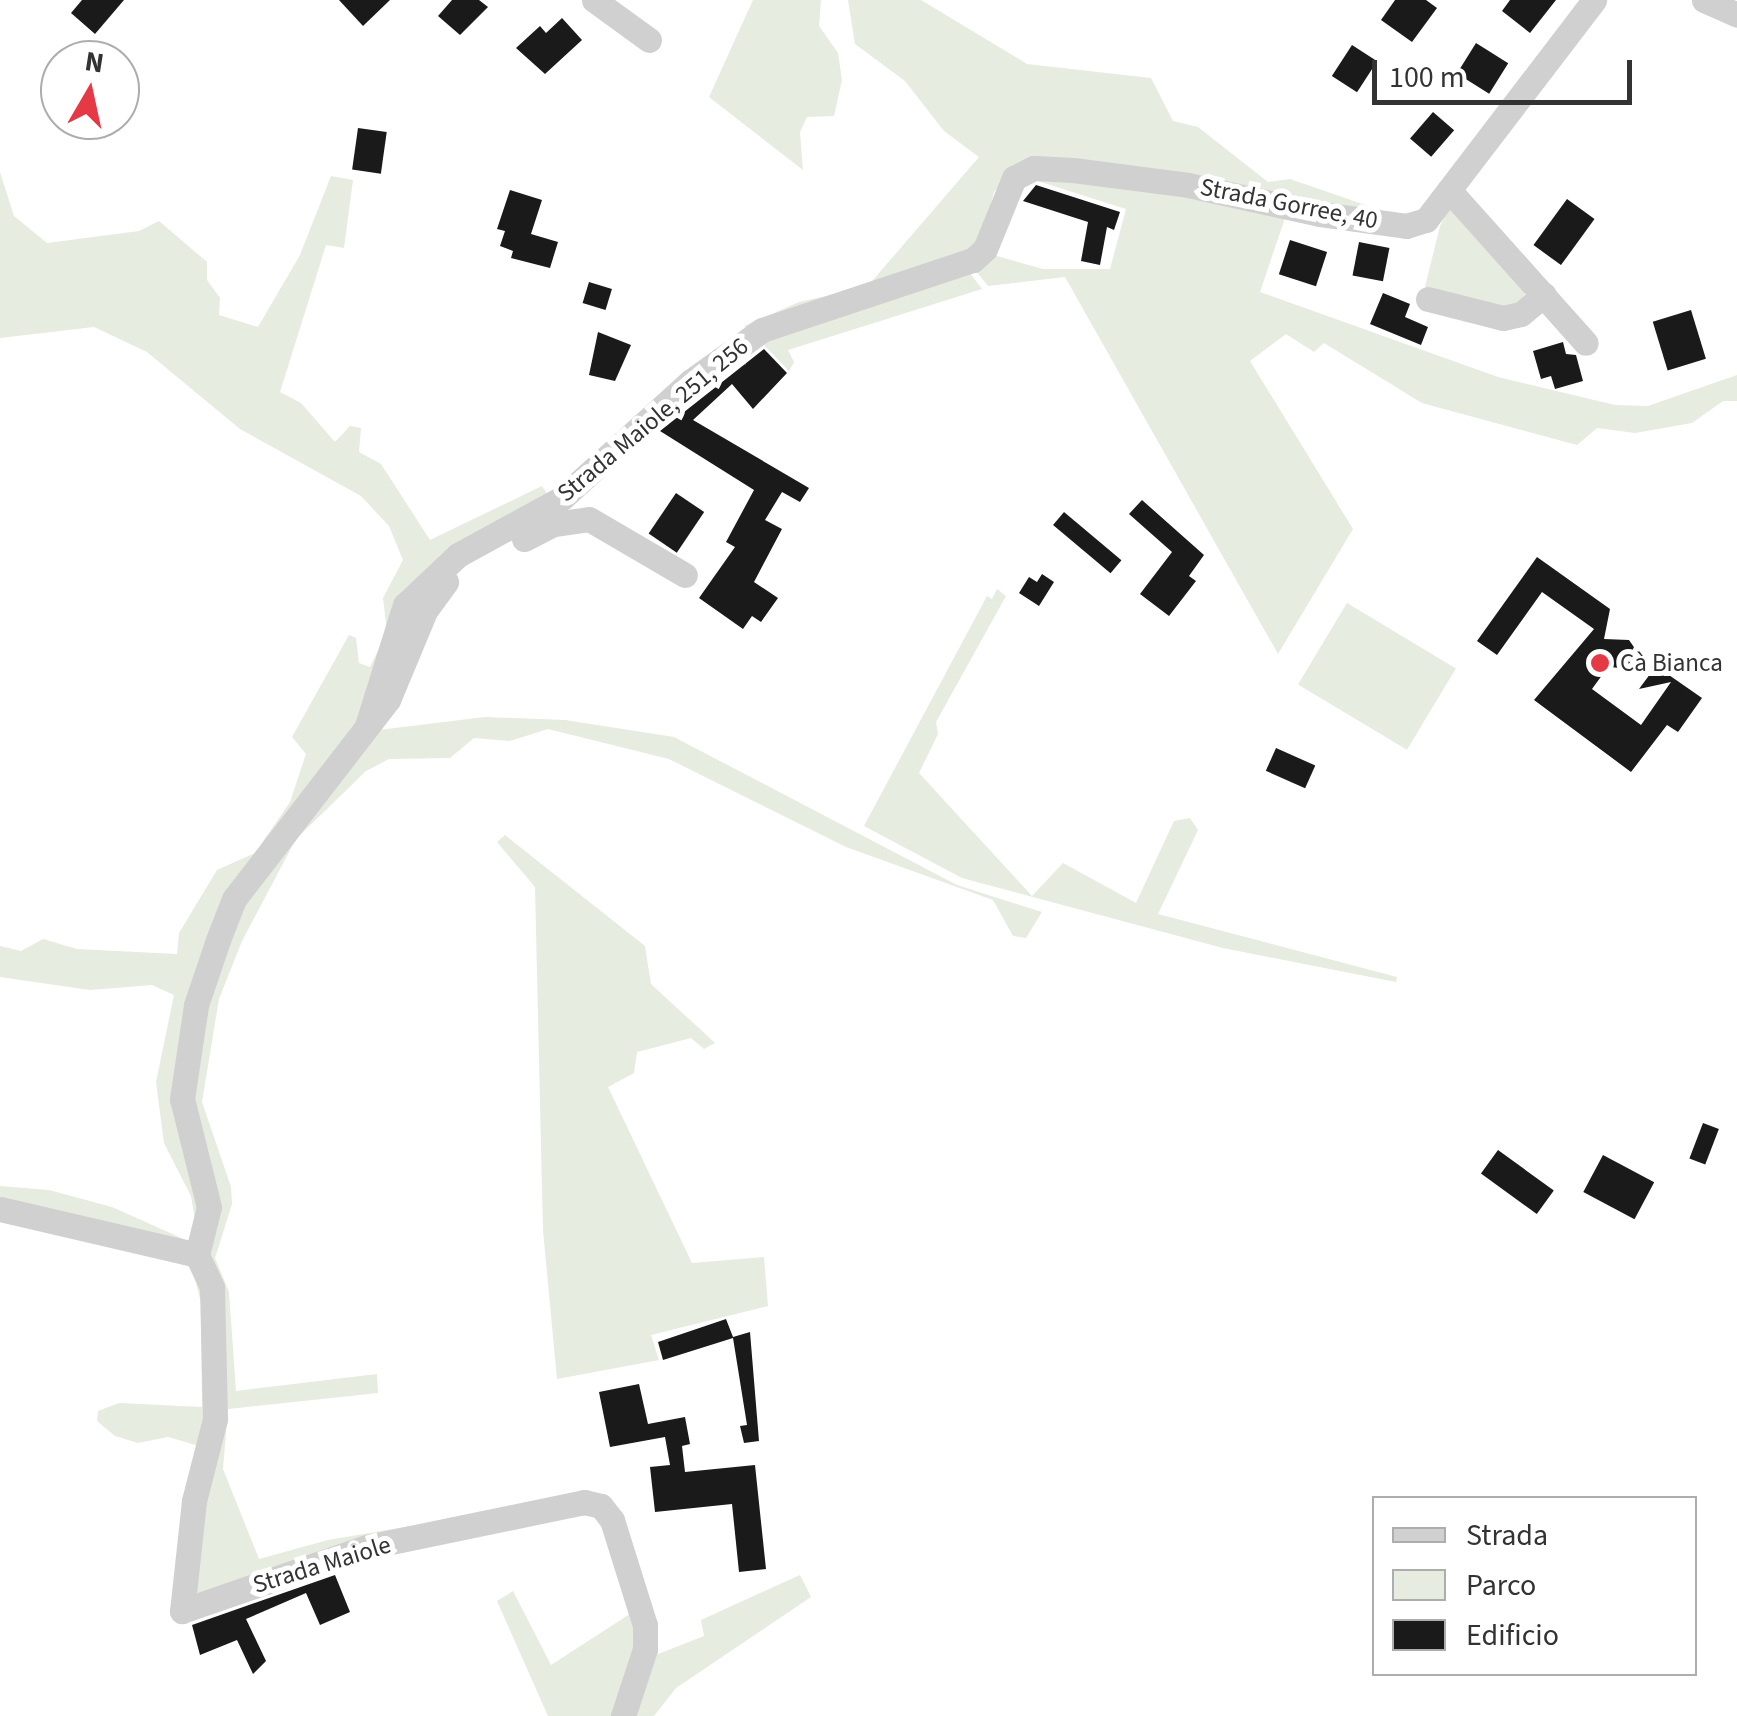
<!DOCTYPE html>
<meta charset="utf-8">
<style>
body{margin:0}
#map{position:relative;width:1737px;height:1716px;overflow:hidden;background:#fff;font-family:"Source Sans 3",sans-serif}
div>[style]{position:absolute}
.green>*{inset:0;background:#e6ecdf;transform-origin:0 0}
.building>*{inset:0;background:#1a1a1a;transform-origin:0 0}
.minor>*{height:25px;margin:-12.5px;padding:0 12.5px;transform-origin:12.5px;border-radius:12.5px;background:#d0d0d0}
.dots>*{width:28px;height:28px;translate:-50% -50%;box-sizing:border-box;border:5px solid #fff;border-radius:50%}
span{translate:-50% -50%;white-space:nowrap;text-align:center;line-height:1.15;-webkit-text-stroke:10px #fff;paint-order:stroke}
.street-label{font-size:25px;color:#333}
.poi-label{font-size:25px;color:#333}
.left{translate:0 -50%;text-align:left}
.legend{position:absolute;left:1372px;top:1496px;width:325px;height:180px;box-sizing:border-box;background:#fff;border:2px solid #adadad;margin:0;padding:12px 18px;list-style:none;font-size:30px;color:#333}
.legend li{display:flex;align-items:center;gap:20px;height:50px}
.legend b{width:50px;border:2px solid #adadad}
.north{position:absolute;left:40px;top:40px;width:100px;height:100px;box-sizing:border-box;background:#fff;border:2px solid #adadad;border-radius:50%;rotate:9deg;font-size:28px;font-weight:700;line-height:40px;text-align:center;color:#333}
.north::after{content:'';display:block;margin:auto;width:35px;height:45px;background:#e63946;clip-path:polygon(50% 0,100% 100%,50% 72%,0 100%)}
.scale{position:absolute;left:1372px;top:60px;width:260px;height:45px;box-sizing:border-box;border:5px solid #333;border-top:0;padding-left:12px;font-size:30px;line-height:35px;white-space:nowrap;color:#333;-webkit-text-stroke:8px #fff;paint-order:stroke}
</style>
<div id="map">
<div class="green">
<i style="clip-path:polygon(753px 0,821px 0,819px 26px,838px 53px,842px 80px,834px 116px,807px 117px,800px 132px,803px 170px,709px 97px)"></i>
<i style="clip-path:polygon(848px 0,921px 0,1027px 64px,1151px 78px,1173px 121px,1198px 127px,1268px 182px,1290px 179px,1403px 218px,1010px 174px,994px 192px,980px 247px,751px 332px,744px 326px,799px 302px,867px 287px,979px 157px,944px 131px,905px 81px,855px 44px)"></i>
<i style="clip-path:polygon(0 172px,14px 216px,47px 243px,139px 231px,159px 221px,207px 262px,207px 280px,220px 298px,219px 315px,258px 327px,300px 255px,331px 176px,353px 180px,344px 248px,326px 245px,280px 392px,301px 403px,335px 442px,350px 426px,361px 428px,359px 452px,381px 464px,430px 540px,542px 486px,549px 497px,454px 550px,382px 698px,230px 897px,182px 1048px,206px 1207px,198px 1246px,0 1206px,0 1186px,49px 1190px,112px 1207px,188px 1241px,196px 1226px,191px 1196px,164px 1143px,156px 1082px,174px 995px,152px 985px,90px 990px,0 977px,0 946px,21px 951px,43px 939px,77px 949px,177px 954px,179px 933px,217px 870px,255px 853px,290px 802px,306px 754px,292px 737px,349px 635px,356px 638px,359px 663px,370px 667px,387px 632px,383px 598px,403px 560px,389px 526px,361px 496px,240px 429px,147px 352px,94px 327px,0 338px)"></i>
<i style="clip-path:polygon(1036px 172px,1288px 209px,1260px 292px,1498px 377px,1615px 405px,1648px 406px,1737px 375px,1737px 401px,1723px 401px,1692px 423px,1635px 433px,1597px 428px,1577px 445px,1422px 403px,1324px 343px,1314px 352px,1286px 334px,1250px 361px,1353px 529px,1278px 654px,1065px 277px,988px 286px,971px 265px,986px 253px,1043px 269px,1110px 269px,1126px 209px,1025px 177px)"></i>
<i style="clip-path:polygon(1452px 203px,1524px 279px,1525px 303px,1489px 312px,1425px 287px,1440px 226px)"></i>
<i style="clip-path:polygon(966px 268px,982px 289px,788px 350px,794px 362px,789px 371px,759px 340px)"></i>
<i style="clip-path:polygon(997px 589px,1006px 596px,936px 722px,938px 734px,919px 773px,1032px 896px,1063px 863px,1136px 903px,1174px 821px,1190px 818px,1198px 830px,1158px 914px,1397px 977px,1396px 982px,1223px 948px,962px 878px,864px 826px,987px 596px,992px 599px)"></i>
<i style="left:1347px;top:603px;width:127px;height:95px;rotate:31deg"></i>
<i style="clip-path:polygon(485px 717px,565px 720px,674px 737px,957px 885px,1042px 912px,1026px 938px,1013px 936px,993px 900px,846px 847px,669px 759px,548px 729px,510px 741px,474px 738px,450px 758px,389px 759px,366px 771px,296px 839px,242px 941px,219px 999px,202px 1102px,231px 1187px,232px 1204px,215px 1258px,229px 1292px,236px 1391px,377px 1374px,378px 1393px,228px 1409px,223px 1469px,259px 1559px,328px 1540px,517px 1508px,189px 1603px,213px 1453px,187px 1097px,192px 1048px,238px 905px,370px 731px)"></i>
<i style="clip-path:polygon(505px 835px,645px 946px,651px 984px,715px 1043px,704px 1049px,691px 1038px,637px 1052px,634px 1073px,608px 1087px,692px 1263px,764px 1257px,768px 1306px,651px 1335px,659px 1360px,557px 1379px,543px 1230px,535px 887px,497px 842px)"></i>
<i style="clip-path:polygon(108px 1245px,194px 1257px,209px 1288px,206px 1448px,168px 1437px,138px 1443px,115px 1436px,97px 1421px,98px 1411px,119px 1403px,202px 1407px,201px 1303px,192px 1267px)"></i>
<i style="clip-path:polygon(800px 1575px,811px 1597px,676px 1688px,654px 1716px,548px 1716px,497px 1601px,513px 1591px,551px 1665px,636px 1610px,648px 1658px,704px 1636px,701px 1620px)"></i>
</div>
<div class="building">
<i style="clip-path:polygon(82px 0,124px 0,95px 34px,71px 13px)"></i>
<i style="clip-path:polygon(339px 0,390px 0,363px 26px)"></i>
<i style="clip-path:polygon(452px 0,479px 0,488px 7px,460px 35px,438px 16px)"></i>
<i style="clip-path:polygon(1395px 0,1426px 0,1437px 8px,1412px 42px,1381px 20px)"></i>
<i style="clip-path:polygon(1510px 0,1556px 0,1530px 33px,1502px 11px)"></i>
<i style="clip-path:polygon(562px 18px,582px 40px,545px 74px,516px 48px,540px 26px,546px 33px)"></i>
<i style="left:1476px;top:43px;width:38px;height:36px;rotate:32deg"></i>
<i style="left:1352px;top:45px;width:30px;height:37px;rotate:33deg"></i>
<i style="left:1433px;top:112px;width:28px;height:35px;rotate:41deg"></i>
<i style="left:358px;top:128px;width:29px;height:42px;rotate:8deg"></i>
<i style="clip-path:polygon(1036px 185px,1120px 212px,1114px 230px,1107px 227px,1100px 265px,1081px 261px,1088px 222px,1023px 201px)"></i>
<i style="clip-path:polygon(510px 190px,542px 200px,531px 234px,558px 242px,550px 268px,511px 258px,513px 251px,500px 246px,505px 231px,497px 229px)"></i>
<i style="left:1567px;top:199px;width:34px;height:57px;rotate:36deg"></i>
<i style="left:1290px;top:240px;width:39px;height:36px;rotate:18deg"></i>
<i style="left:1359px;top:242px;width:31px;height:34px;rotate:11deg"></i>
<i style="left:589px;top:282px;width:24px;height:22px;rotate:17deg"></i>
<i style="clip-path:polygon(1383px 293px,1410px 304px,1405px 317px,1428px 327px,1421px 345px,1370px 324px)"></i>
<i style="left:1691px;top:310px;width:51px;height:40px;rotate:73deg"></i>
<i style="clip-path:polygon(598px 332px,631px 345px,615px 381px,589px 375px)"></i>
<i style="clip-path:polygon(1563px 342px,1566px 354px,1576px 355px,1583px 381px,1555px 389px,1551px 376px,1541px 379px,1533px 351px)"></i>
<i style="clip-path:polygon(764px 349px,787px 373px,753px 409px,732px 384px,693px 420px,809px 488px,800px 502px,782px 492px,765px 520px,782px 529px,754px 582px,778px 598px,761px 622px,752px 616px,743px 629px,699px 598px,735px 547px,726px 542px,754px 490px,660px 431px)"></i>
<i style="left:676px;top:493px;width:34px;height:49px;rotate:34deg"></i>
<i style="clip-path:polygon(1142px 500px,1204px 555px,1189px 576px,1196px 581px,1169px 616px,1140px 594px,1172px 552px,1129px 514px)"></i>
<i style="left:1064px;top:512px;width:75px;height:17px;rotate:40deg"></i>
<i style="clip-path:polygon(1537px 557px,1610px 609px,1604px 639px,1629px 640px,1636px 650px,1634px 669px,1608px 667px,1592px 689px,1641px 725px,1671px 682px,1639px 689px,1656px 666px,1702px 698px,1678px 732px,1667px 725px,1631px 772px,1534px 700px,1594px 629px,1542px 592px,1497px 655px,1477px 641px)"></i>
<i style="clip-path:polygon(1042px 574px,1054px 582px,1039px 606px,1019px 593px,1029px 577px,1037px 582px)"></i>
<i style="left:1276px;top:748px;width:43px;height:25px;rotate:24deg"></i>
<i style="left:1703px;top:1123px;width:17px;height:38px;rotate:21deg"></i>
<i style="left:1498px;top:1150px;width:69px;height:29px;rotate:36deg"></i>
<i style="left:1603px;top:1155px;width:58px;height:42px;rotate:28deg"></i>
<i style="clip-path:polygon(726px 1319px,733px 1337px,750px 1332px,759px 1441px,744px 1443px,740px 1426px,747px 1425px,733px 1338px,663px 1360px,658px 1342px)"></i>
<i style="clip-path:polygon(639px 1384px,648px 1424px,685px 1417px,690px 1444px,682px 1446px,685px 1472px,755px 1465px,766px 1569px,739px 1572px,732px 1504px,655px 1512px,650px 1467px,670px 1465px,665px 1437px,610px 1447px,599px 1392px)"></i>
<i style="clip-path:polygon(335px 1575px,350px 1612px,320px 1625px,306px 1593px,246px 1619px,266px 1661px,253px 1674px,237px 1640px,200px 1655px,192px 1625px)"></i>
</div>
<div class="minor">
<i style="left:594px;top:0;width:68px;rotate:36deg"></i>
<i style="left:1704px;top:0;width:36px;rotate:24deg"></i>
<i style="left:1449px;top:190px;width:205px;rotate:48.2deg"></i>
<i style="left:1428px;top:299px;width:77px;rotate:14.2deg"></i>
<i style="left:1503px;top:318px;width:18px;rotate:-13deg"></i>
<i style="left:1521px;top:314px;width:30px;rotate:-40deg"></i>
<i style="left:524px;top:539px;width:34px;rotate:-27deg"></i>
<i style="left:554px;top:524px;width:35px;rotate:-8deg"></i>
<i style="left:589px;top:519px;width:111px;rotate:30.3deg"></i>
<i style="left:367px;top:726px;width:127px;rotate:-72.6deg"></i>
<i style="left:405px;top:605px;width:73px;rotate:-43.3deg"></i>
<i style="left:458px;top:555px;width:119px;rotate:-28.7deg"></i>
<i style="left:562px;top:498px;width:173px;rotate:-42.2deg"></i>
<i style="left:690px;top:382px;width:89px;rotate:-35.8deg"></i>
<i style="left:762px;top:330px;width:222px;rotate:-18.4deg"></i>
<i style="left:973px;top:260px;width:16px;rotate:-43deg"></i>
<i style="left:985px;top:249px;width:77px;rotate:-67.8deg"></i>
<i style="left:1014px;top:178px;width:22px;rotate:-27deg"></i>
<i style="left:1034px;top:168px;width:39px;rotate:3deg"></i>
<i style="left:1073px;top:170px;width:116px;rotate:7.4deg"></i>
<i style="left:1188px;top:185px;width:135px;rotate:12.4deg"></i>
<i style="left:1320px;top:214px;width:87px;rotate:7.9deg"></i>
<i style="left:1406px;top:226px;width:21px;rotate:-17deg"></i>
<i style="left:1426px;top:220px;width:277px;rotate:-52.6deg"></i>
<i style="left:0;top:1209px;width:202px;rotate:13.1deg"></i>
<i style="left:197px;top:1255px;width:49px;rotate:-76deg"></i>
<i style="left:209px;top:1207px;width:111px;rotate:-104deg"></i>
<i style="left:182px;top:1099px;width:95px;rotate:-81.5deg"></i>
<i style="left:196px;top:1005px;width:69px;rotate:-71.3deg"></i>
<i style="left:218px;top:940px;width:44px;rotate:-68.7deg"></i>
<i style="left:234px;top:899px;width:252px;rotate:-52.3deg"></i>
<i style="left:388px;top:700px;width:96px;rotate:-67.4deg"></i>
<i style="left:425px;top:611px;width:36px;rotate:-54deg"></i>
<i style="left:197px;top:1255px;width:35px;rotate:65deg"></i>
<i style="left:212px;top:1287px;width:132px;rotate:88.7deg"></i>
<i style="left:215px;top:1419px;width:85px;rotate:104.4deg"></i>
<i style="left:194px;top:1501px;width:111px;rotate:96.2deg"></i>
<i style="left:182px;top:1611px;width:196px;rotate:-19.1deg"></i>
<i style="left:367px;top:1547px;width:222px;rotate:-11.7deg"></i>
<i style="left:584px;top:1502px;width:17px;rotate:13deg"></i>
<i style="left:601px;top:1506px;width:18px;rotate:52deg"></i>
<i style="left:612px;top:1520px;width:110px;rotate:72.6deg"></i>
<i style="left:645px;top:1625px;width:24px;rotate:90deg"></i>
<i style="left:645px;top:1649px;width:71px;rotate:108.2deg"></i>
</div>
<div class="dots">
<i style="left:1600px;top:663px;background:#e63946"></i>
</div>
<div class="street-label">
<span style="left:1289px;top:204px;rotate:11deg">Strada Gorree, 40</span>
<span style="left:653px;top:420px;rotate:-40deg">Strada Maiole, 251, 256</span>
<span style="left:322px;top:1565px;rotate:-17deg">Strada Maiole</span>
</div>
<div class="poi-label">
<span class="left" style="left:1620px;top:663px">Cà Bianca</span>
</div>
<ul class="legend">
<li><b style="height:12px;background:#d0d0d0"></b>Strada</li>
<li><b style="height:28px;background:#e6ecdf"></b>Parco</li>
<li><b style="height:28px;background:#1a1a1a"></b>Edificio</li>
</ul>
<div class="north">N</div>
<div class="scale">100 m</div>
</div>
